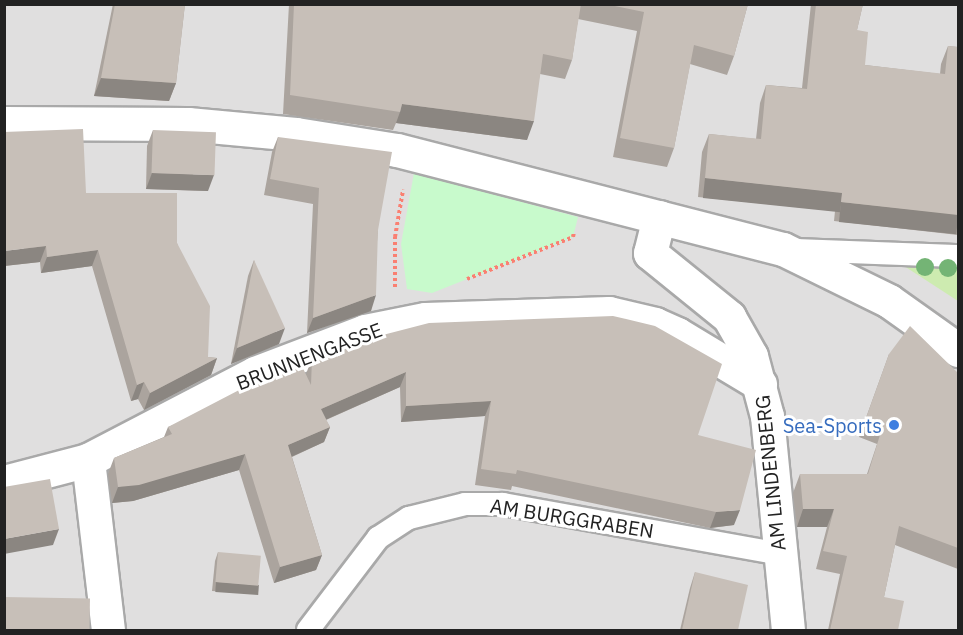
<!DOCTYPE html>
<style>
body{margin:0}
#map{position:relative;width:963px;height:635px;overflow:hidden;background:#f2efe9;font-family:"IBM Plex Sans",sans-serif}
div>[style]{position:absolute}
.residential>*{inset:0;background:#e0dfdf;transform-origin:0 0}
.grass>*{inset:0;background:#cdebb0}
.park>*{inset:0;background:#c8facc}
.path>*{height:4px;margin-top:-2px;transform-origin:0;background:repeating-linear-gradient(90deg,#fa8072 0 3px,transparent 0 6px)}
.roads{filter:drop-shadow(2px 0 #a9a9a9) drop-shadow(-2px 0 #a9a9a9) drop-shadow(0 2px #a9a9a9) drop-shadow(0 -2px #a9a9a9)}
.service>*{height:22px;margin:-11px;padding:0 11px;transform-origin:11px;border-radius:11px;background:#fff}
.minor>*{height:33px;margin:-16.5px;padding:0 16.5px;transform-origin:16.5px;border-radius:16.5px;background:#fff}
.trees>*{width:18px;height:18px;margin:-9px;border-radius:50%;background:#74b475}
.wall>*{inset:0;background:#aba49e}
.shaded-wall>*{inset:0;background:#8b8681;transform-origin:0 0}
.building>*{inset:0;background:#c7bfb8;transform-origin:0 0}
.dots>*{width:16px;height:16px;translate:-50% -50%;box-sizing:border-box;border:3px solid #fff;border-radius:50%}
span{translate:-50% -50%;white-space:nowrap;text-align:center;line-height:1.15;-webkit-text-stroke:6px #fff;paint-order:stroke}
.street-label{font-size:20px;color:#222}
.shop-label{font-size:20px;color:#366cbe}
.right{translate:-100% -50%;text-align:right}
.frame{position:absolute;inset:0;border:6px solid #222;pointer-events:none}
</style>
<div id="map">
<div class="residential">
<i style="left:5px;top:5px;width:953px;height:625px"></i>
</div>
<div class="grass">
<i style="clip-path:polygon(958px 263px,958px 301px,901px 264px)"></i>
</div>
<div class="park">
<i style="clip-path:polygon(414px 173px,578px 217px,573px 237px,432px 293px,407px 289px,401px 244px)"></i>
</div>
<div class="path">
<i style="left:467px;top:279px;width:114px;rotate:-21.6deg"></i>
<i style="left:573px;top:237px;width:5px;rotate:-79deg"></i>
<i style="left:395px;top:287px;width:50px;rotate:-90deg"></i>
<i style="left:395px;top:237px;width:48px;rotate:-80.3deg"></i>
</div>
<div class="roads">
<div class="service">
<i style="left:793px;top:250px;width:165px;rotate:2.1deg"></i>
<i style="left:308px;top:630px;width:116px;rotate:-52.7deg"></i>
<i style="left:378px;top:538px;width:37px;rotate:-33deg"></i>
<i style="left:409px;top:518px;width:58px;rotate:-14deg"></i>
<i style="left:465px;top:504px;width:38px"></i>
<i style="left:503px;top:504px;width:281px;rotate:10.2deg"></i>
</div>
<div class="minor">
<i style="left:4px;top:123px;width:184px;rotate:0.3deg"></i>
<i style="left:188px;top:124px;width:108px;rotate:5.3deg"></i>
<i style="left:296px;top:134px;width:102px;rotate:9deg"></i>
<i style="left:397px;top:150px;width:398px;rotate:14.4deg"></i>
<i style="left:783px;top:249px;width:118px;rotate:26.1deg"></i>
<i style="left:889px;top:301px;width:85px;rotate:35.4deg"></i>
<i style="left:659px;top:217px;width:37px;rotate:104deg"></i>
<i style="left:650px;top:253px;width:102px;rotate:39deg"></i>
<i style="left:729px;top:317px;width:45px;rotate:60.6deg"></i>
<i style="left:751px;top:356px;width:62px;rotate:75.1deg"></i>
<i style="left:767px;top:416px;width:215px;rotate:84.4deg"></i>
<i style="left:88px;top:460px;width:171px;rotate:83.3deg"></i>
<i style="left:4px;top:482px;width:87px;rotate:-14.7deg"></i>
<i style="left:88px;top:460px;width:188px;rotate:-27.5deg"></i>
<i style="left:255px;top:373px;width:118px;rotate:-20.9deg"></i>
<i style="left:365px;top:331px;width:61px;rotate:-11.3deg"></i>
<i style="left:425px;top:319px;width:184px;rotate:-1.9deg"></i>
<i style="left:609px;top:313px;width:47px;rotate:13.4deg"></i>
<i style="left:655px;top:324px;width:24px;rotate:24deg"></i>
<i style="left:677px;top:334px;width:97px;rotate:31.1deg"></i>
</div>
</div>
<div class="trees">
<i style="left:925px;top:267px"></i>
<i style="left:948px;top:268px"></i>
</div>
<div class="wall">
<i style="clip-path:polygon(113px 4px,185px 4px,176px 83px,169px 101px,94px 96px)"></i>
<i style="clip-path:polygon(289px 4px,748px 4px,734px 56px,727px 75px,690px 64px,674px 148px,667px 167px,613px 157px,637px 31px,578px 19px,572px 60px,565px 79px,540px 74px,527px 140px,396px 123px,393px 130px,283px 114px)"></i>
<i style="clip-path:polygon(811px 4px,863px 4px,857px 30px,865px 65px,940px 74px,941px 64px,948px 46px,958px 47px,958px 235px,834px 221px,835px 211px,698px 197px,702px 152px,709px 134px,756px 139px,760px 103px,766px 85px,802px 88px)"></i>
<i style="clip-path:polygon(153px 130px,208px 191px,146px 189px,147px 146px)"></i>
<i style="clip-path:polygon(278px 137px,378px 230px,371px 311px,307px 333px,313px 204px,264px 195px,272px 152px)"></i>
<i style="clip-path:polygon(86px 193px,177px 243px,208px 357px,217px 358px,211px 375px,144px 410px,138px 399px,131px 401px,92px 266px,41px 273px,40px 262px,4px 266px)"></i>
<i style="clip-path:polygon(254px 260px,279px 344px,231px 364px,248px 276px)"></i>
<i style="clip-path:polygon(375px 337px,698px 435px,734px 525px,710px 528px,512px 486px,511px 490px,475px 485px,485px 416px,401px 422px,400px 387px,326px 420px,330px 427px,324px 442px,292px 457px,322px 555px,316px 570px,274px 583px,239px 470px,133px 501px,112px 503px,108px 474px,114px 458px,164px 437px,168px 427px,306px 374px,312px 358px)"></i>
<i style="clip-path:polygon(889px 354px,958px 373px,958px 569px,895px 545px,884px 597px,898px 630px,828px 630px,840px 574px,816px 569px,827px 527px,797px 527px,793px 493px,800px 474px,867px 474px,877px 444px,859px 437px)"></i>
<i style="clip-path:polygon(218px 552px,256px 594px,212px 591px,215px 561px)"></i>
<i style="clip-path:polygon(695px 572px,738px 630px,680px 630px,690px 588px)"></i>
</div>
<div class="shaded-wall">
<i style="clip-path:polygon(101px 78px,176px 83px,169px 101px,94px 96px)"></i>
<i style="clip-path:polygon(402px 104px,534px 121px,527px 140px,396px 123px,400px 112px)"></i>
<i style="clip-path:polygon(152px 173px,214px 175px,208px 191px,146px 189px)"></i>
<i style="left:705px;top:178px;width:138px;height:20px;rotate:6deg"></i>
<i style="left:841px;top:202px;width:118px;height:20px;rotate:6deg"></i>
<i style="clip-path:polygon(46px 246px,40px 262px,4px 266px,4px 251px)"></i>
<i style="clip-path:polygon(98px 250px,92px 266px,41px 273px,47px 257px)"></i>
<i style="clip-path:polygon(376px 295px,371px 311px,307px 333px,313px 318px)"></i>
<i style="clip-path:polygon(285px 328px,279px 344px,231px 364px,237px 348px)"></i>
<i style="clip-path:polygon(217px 358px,211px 375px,144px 410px,150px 393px)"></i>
<i style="clip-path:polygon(406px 372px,400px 387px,316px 424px,321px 409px)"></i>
<i style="clip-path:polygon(144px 382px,138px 399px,131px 401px,137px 385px)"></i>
<i style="clip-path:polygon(491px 401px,485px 416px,401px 422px,406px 406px)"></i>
<i style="clip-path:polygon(330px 427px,324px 442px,282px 461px,288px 445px)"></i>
<i style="clip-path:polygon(245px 454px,239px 470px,133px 501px,112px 503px,118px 487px)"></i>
<i style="clip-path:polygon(803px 509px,834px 509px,827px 527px,797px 527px)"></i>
<i style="clip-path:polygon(740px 510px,734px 525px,710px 528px,716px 512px)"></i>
<i style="clip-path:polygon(59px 529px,53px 545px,4px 554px,4px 539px)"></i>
<i style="clip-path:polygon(322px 555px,316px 570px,274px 583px,280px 567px)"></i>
<i style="left:216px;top:582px;width:43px;height:10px;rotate:4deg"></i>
</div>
<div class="building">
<i style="clip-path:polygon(115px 4px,185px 4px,176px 83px,101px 78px)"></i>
<i style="clip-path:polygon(294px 4px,581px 4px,572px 60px,543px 54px,534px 121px,402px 104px,400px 112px,290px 95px)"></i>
<i style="clip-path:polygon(605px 4px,748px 4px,734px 56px,694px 45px,674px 148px,620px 138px,644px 12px)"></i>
<i style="clip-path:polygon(816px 4px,863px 4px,857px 30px,868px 32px,865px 65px,945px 74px,948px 46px,958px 47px,958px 215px,841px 202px,842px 193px,705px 178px,709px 134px,761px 139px,766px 85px,807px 89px)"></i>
<i style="clip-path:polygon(83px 129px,86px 193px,177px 193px,177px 243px,210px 306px,208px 357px,217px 358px,150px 393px,144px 382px,137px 385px,98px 250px,47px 257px,46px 246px,4px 251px,4px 132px)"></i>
<i style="left:153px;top:130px;width:63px;height:43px;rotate:2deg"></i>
<i style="clip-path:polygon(278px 137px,392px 152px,378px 230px,376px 295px,313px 318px,319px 188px,270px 179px)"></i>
<i style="clip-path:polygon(254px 260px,285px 328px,237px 348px)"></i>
<i style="clip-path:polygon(613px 316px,655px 326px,722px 364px,698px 435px,756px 450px,740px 510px,716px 512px,517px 470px,516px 474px,481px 469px,491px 401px,406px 406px,406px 372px,321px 409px,330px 427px,288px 445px,322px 555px,280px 567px,245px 454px,139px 485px,118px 487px,114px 458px,172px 434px,168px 427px,268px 375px,300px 362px,311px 385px,312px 358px,376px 334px,375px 337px,429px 323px)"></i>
<i style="clip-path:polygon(910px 326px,958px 373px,958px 548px,899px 526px,884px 597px,904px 601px,898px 630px,830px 630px,847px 556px,823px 551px,834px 509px,803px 509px,800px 474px,868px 474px,883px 425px,866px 418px,889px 354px)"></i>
<i style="clip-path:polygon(50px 479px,59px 529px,4px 539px,4px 487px)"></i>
<i style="left:218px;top:552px;width:43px;height:30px;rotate:5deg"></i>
<i style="clip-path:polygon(695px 572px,748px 585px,738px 630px,682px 630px)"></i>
<i style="left:4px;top:597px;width:86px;height:33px;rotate:1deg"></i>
</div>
<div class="dots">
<i style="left:894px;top:425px;background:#3f7fe0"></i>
</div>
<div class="street-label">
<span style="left:309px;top:356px;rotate:-21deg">BRUNNENGASSE</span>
<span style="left:770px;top:473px;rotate:-96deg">AM LINDENBERG</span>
<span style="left:572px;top:518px;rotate:9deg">AM BURGGRABEN</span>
</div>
<div class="shop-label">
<span class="right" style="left:882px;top:425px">Sea-Sports</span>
</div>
<div class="frame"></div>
</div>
